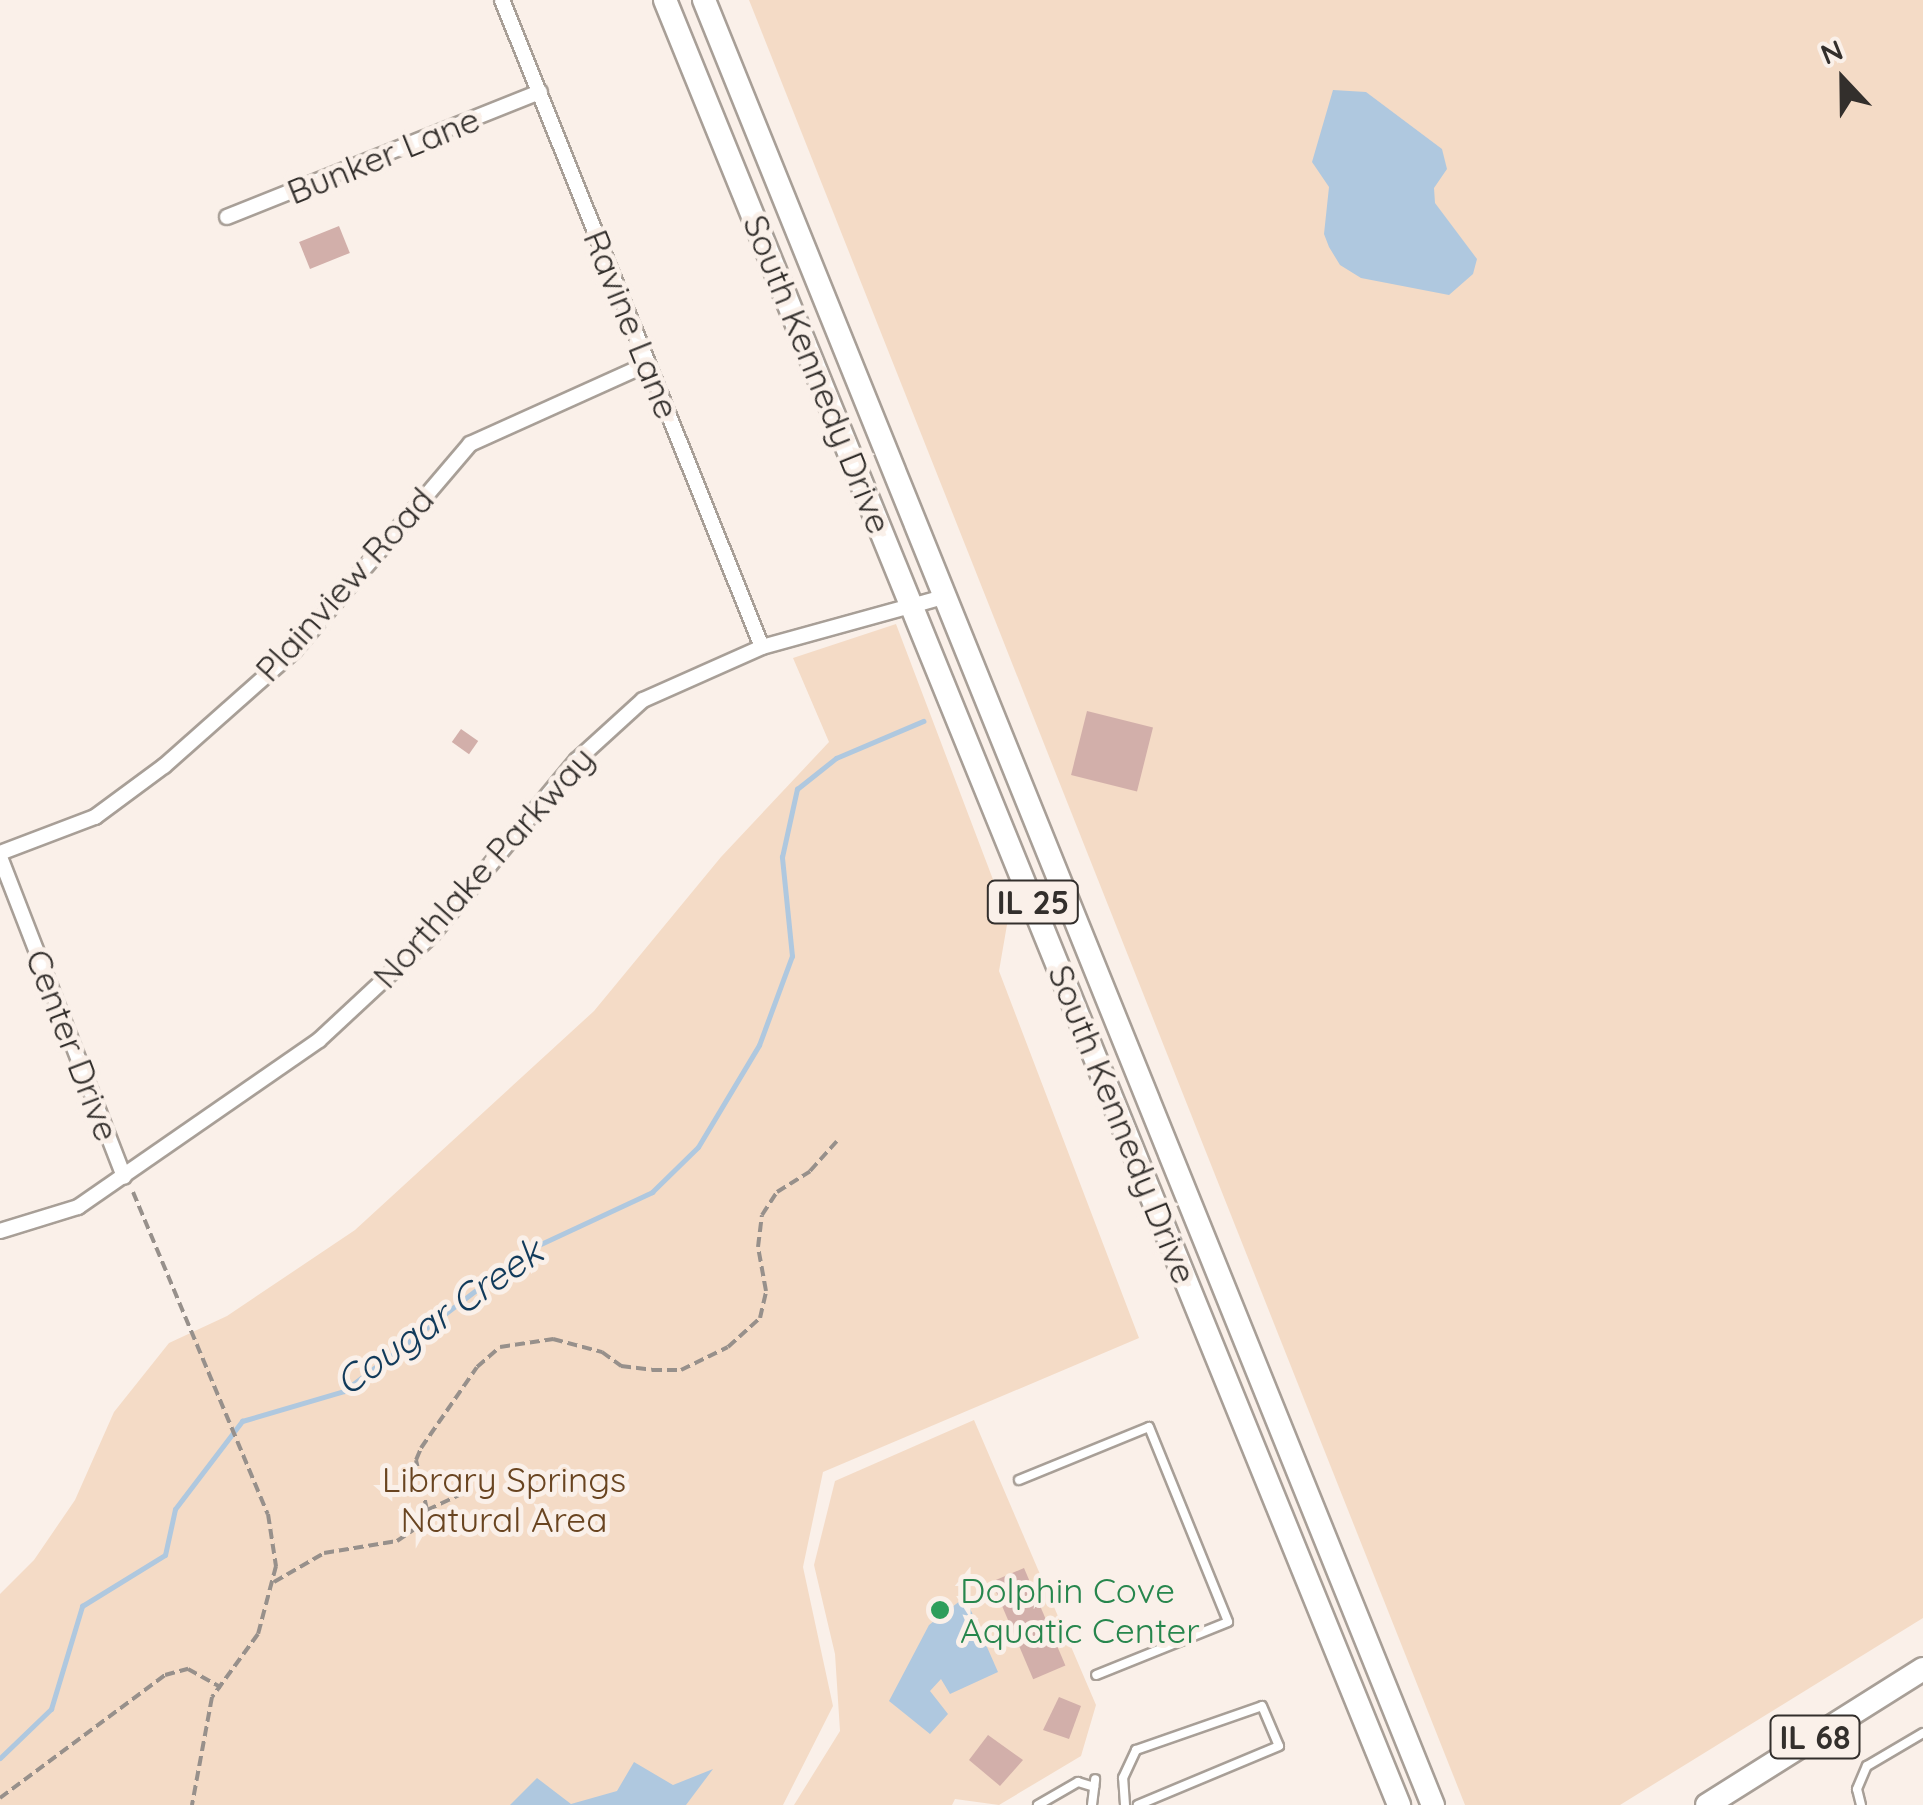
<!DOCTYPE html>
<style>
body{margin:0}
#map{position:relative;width:1923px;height:1805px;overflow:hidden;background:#faf0e9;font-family:Quicksand,sans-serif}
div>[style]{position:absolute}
.green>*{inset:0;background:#f4dbc6}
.water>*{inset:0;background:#afc8df}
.stream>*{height:5px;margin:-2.5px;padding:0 2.5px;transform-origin:2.5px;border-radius:2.5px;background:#afc8df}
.building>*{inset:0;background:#d2afaa;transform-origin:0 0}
.path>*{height:4px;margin-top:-2px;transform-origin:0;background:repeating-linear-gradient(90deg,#97908b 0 10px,transparent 0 15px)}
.roads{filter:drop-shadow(2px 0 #a89f97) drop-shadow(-2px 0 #a89f97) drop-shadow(0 2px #a89f97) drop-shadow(0 -2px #a89f97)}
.service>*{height:8px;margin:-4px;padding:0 4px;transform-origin:4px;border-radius:4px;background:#fff}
.minor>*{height:14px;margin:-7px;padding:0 7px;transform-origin:7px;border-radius:7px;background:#fff}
.primary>*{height:22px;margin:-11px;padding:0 11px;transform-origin:11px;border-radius:11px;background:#fff}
.dots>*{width:28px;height:28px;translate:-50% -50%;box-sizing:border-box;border:5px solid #faf0e9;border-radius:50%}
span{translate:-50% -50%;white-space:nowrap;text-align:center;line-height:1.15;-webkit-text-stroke:10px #faf0e9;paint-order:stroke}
.shield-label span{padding:2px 8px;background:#faf0e9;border:2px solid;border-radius:8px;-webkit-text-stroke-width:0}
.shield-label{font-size:32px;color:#332f2c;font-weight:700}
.street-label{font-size:35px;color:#332f2c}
.park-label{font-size:35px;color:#694420}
.leisure-label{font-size:35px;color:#27864d}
.left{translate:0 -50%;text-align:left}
.water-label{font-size:38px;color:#123b5b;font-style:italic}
.north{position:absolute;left:1793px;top:30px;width:100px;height:100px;-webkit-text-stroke:8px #faf0e9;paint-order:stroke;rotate:338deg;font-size:28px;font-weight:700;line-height:40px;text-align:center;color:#332f2c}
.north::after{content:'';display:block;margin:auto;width:35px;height:45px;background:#332f2c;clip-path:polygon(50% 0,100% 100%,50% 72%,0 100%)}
</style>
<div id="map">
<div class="green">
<i style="clip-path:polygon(749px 0,1923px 0,1923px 1618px,1620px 1805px,1465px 1805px)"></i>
<i style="clip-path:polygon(896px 624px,1008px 919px,999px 971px,1139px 1338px,823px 1472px,803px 1567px,833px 1706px,783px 1805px,0 1805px,0 1594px,34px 1560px,75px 1500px,114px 1412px,169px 1343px,227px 1316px,355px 1230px,594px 1011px,721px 857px,829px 742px,793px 658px)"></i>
<i style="clip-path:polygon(974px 1420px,1096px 1705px,1081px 1756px,999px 1805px,955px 1799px,952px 1805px,794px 1805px,840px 1731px,835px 1654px,814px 1565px,835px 1481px)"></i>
</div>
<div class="water">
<i style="clip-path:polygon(1333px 90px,1366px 92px,1442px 149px,1447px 169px,1434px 188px,1435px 203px,1477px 259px,1473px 274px,1449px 295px,1361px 278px,1340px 265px,1329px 247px,1324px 234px,1329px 187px,1312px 162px)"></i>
<i style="clip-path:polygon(965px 1597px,998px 1672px,950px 1694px,941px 1679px,930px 1691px,948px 1714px,930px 1734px,889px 1701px,929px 1625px)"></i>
<i style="clip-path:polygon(634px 1762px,673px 1785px,713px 1769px,686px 1805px,510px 1805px,537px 1778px,571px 1804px,617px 1791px)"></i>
</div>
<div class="stream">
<i style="left:0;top:1758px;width:71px;rotate:-43.9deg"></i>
<i style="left:51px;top:1709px;width:108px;rotate:-73.2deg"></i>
<i style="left:82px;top:1606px;width:97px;rotate:-31.6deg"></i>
<i style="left:165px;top:1555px;width:47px;rotate:-77.7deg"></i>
<i style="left:175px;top:1509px;width:111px;rotate:-52.7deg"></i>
<i style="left:242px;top:1421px;width:106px;rotate:-16.4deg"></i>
<i style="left:344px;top:1391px;width:234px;rotate:-37.4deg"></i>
<i style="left:530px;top:1249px;width:135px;rotate:-25deg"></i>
<i style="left:652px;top:1192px;width:64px;rotate:-44.4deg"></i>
<i style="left:698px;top:1147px;width:119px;rotate:-59.1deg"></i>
<i style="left:759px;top:1045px;width:95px;rotate:-69.7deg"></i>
<i style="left:792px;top:956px;width:100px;rotate:-95.8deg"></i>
<i style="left:782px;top:857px;width:70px;rotate:-77.6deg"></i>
<i style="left:797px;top:789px;width:50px;rotate:-38.5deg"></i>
<i style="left:836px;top:758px;width:95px;rotate:-23deg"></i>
</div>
<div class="building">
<i style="left:339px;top:226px;width:29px;height:43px;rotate:68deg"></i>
<i style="left:1087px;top:711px;width:68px;height:66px;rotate:14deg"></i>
<i style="left:461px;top:729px;width:21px;height:16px;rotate:35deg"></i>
<i style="left:1024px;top:1568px;width:106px;height:35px;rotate:67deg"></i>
<i style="clip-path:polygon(1059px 1697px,1081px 1706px,1069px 1739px,1043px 1730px)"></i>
<i style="clip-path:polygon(988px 1735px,1023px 1760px,1000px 1786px,969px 1760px)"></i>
</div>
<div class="path">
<i style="left:133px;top:1192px;width:349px;rotate:67.3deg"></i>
<i style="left:268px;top:1514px;width:53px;rotate:81.3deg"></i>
<i style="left:276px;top:1566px;width:70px;rotate:104.8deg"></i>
<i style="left:258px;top:1634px;width:78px;rotate:126.1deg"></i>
<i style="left:212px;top:1697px;width:110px;rotate:100.5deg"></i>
<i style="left:427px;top:1510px;width:38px;rotate:-25deg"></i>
<i style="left:274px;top:1582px;width:58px;rotate:-30.1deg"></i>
<i style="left:324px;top:1553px;width:74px;rotate:-9.3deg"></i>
<i style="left:397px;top:1541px;width:22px;rotate:-34deg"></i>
<i style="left:415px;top:1529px;width:22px;rotate:-58deg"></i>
<i style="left:427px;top:1510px;width:51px;rotate:-102.4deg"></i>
<i style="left:416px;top:1460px;width:13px;rotate:-67deg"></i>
<i style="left:421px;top:1448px;width:98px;rotate:-55.3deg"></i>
<i style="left:477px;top:1367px;width:30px;rotate:-41deg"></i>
<i style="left:500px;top:1347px;width:54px;rotate:-8.6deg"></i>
<i style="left:553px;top:1339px;width:51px;rotate:14.9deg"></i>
<i style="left:602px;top:1352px;width:24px;rotate:36deg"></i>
<i style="left:621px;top:1366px;width:31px;rotate:7deg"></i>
<i style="left:652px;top:1370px;width:29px"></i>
<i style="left:681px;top:1370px;width:52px;rotate:-26.1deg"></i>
<i style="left:728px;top:1347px;width:43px;rotate:-42.2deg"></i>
<i style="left:760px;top:1318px;width:28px;rotate:-77deg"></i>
<i style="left:766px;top:1291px;width:45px;rotate:-100.3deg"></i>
<i style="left:758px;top:1247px;width:32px;rotate:-83deg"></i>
<i style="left:762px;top:1215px;width:27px;rotate:-57deg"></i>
<i style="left:777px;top:1192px;width:39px;rotate:-32deg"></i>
<i style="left:810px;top:1171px;width:40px;rotate:-48deg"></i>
<i style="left:0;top:1798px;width:206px;rotate:-36.7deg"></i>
<i style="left:165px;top:1675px;width:24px;rotate:-15deg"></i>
<i style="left:188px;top:1669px;width:38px;rotate:29deg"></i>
</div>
<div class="roads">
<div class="service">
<i style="left:1019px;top:1480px;width:140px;rotate:-22.2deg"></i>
<i style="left:1149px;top:1427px;width:210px;rotate:67.9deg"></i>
<i style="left:1228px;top:1622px;width:142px;rotate:158.1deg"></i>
<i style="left:1038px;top:1805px;width:46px;rotate:-29.9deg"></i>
<i style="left:1078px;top:1782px;width:17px;rotate:17deg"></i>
<i style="left:1092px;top:1805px;width:26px;rotate:-83deg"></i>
<i style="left:1125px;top:1805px;width:27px;rotate:-94deg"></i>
<i style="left:1123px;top:1778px;width:31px;rotate:-65deg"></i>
<i style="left:1136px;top:1750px;width:133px;rotate:-19.2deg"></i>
<i style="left:1262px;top:1706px;width:43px;rotate:67deg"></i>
<i style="left:1279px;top:1746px;width:153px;rotate:157.3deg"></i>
<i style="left:1861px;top:1805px;width:16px;rotate:-104deg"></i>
<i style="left:1857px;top:1789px;width:25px;rotate:-67deg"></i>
<i style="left:1867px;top:1766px;width:65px;rotate:-30.5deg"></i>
</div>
<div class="minor">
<i style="left:502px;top:0;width:697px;rotate:68.11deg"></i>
<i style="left:227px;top:217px;width:337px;rotate:-21.8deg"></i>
<i style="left:0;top:853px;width:102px;rotate:-20.8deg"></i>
<i style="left:95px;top:817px;width:86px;rotate:-36.5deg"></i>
<i style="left:164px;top:766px;width:174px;rotate:-41.5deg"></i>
<i style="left:294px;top:651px;width:272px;rotate:-49.6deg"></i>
<i style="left:470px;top:444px;width:194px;rotate:-24.3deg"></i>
<i style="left:0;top:857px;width:343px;rotate:68.8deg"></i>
<i style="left:0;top:1231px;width:82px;rotate:-17.1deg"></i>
<i style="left:78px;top:1207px;width:293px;rotate:-34.7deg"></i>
<i style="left:319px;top:1040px;width:154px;rotate:-42.9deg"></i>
<i style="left:432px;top:935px;width:227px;rotate:-50.4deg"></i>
<i style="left:577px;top:760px;width:89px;rotate:-42.3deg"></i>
<i style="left:643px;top:700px;width:130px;rotate:-24deg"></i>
<i style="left:762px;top:647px;width:188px;rotate:-15.4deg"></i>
</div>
<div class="primary">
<i style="left:665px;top:0;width:1949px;rotate:67.87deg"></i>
<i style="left:704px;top:0;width:1947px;rotate:68.01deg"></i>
<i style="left:1707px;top:1805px;width:255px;rotate:-32.2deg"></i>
</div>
</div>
<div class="dots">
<i style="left:940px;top:1610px;background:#2e9e5b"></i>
</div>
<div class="shield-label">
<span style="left:1033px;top:902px">IL 25</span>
<span style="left:1815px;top:1737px">IL 68</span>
</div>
<div class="street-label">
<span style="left:383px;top:155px;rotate:-22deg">Bunker Lane</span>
<span style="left:632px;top:324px;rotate:68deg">Ravine Lane</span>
<span style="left:818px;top:374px;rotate:68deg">South Kennedy Drive</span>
<span style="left:344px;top:584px;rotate:-48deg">Plainview Road</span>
<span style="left:483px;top:867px;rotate:-48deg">Northlake Parkway</span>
<span style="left:73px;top:1045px;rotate:69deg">Center Drive</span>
<span style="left:1123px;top:1124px;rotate:68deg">South Kennedy Drive</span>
</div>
<div class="park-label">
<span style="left:504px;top:1499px">Library Springs<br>Natural Area</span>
</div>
<div class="leisure-label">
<span class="left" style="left:960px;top:1610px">Dolphin Cove<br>Aquatic Center</span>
</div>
<div class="water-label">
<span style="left:439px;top:1317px;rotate:-35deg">Cougar Creek</span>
</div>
<div class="north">N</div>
</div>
